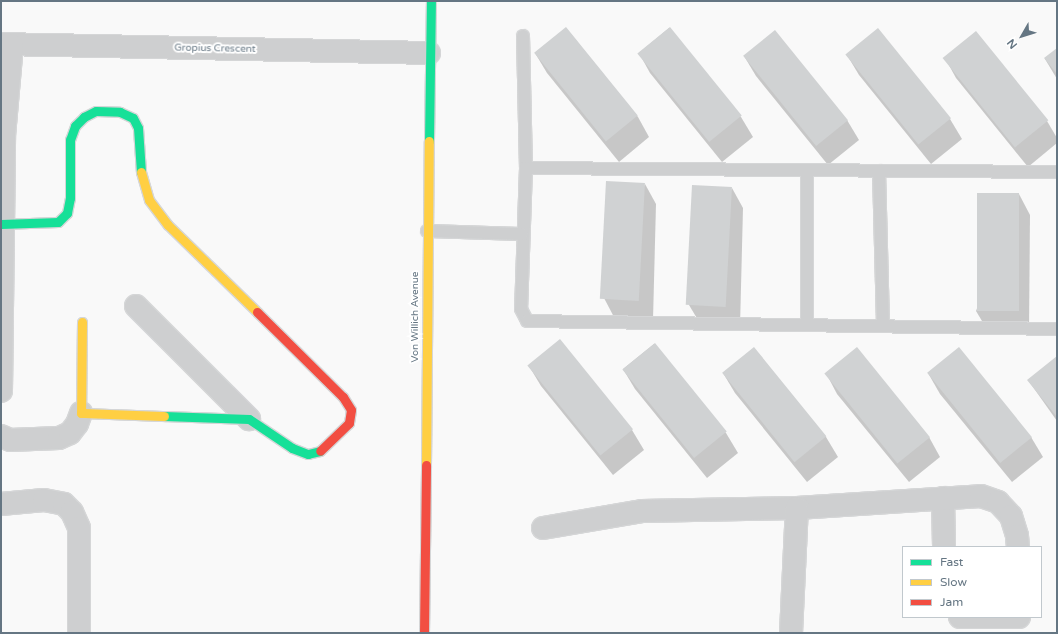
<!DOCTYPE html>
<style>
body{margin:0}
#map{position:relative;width:1058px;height:634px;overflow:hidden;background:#f9f9f9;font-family:"Varela Round",sans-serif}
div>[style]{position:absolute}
.shadow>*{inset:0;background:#0003}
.building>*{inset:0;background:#d0d2d3;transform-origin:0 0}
.roads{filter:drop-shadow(1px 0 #d5d6d7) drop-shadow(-1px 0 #d5d6d7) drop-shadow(0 1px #d5d6d7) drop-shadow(0 -1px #d5d6d7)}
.lane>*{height:12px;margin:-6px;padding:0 6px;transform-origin:6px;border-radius:6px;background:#cecfd0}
.street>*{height:22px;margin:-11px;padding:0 11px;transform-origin:11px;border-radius:11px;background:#cecfd0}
.fast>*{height:9px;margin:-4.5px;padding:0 4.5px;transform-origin:4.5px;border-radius:4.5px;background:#16e098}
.slow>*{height:9px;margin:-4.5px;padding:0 4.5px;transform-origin:4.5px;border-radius:4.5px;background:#ffcf43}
.jam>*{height:9px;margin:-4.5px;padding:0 4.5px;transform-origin:4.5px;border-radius:4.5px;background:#f24e42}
span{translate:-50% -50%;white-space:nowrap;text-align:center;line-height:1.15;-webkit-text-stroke:4px #fff;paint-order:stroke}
.street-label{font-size:10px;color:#657683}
.frame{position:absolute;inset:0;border:2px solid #657683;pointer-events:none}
.legend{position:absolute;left:902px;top:546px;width:140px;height:72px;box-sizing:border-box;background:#fff;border:1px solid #c1c8cd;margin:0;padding:5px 7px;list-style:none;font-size:12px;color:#657683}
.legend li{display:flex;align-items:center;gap:8px;height:20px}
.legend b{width:20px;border:1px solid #c1c8cd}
.north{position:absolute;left:1002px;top:16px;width:40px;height:40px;-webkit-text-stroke:3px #fff;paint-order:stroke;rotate:231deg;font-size:11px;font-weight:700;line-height:16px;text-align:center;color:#657683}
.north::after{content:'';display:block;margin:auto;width:14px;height:18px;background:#657683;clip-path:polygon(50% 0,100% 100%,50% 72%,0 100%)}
</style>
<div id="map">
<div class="shadow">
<i style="clip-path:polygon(566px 28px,638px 117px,649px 137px,619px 162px,547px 73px,535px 53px)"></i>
<i style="clip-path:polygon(669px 28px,741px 117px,753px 137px,722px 162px,650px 73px,639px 53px)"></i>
<i style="clip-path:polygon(1057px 49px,1057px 79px,1045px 59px)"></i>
<i style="clip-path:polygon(847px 55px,950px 119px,962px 139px,931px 164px,859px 75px)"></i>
<i style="clip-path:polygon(744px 56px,847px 120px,859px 140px,828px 165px,756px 76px)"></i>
<i style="clip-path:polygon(945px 58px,1047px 121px,1057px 138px,1057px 143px,1028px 167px,956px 78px)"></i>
<i style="clip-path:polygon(645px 184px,656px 204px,653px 320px,615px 319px,604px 298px)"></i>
<i style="clip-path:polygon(732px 188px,743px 208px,740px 327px,701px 325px,689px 305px)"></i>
<i style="clip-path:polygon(1019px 194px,1030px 215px,1029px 332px,988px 331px,976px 311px)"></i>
<i style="clip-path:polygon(560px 341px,632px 430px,644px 450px,613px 475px,541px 386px,529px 366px)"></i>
<i style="clip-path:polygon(654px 344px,726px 433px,738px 453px,707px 478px,635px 389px,623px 369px)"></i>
<i style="clip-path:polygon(754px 348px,826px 437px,838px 457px,807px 482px,735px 393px,723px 373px)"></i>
<i style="clip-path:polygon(1057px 357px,1057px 421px,1028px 380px)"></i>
<i style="clip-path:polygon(826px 373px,929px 437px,940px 457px,909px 482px,837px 394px)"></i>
<i style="clip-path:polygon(928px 373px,1031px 437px,1043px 457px,1012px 482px,940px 394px)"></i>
</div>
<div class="building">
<i style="left:566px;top:27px;width:114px;height:41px;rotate:51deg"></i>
<i style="left:670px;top:27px;width:114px;height:42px;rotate:51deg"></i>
<i style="left:878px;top:28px;width:116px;height:42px;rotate:51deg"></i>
<i style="left:775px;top:30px;width:116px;height:41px;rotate:51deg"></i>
<i style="left:976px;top:31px;width:115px;height:43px;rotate:51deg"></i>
<i style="clip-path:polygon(1057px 48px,1057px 74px,1044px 58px)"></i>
<i style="left:606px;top:181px;width:39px;height:118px;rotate:3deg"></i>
<i style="left:692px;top:185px;width:40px;height:120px;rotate:3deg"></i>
<i style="left:977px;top:193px;width:42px;height:118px"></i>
<i style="left:560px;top:339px;width:116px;height:42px;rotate:51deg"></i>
<i style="left:655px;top:343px;width:114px;height:42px;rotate:51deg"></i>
<i style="left:754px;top:347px;width:115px;height:41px;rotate:51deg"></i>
<i style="left:857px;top:347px;width:116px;height:42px;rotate:51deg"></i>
<i style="left:959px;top:347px;width:116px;height:41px;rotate:51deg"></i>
<i style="clip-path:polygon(1057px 356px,1057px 417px,1027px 380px)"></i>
</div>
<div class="roads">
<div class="lane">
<i style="left:523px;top:36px;width:132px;rotate:88.7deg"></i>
<i style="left:807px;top:170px;width:155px;rotate:90deg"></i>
<i style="left:879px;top:171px;width:155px;rotate:88.5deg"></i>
<i style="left:1057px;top:172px;width:531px;rotate:-179.57deg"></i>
<i style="left:526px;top:168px;width:141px;rotate:92deg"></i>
<i style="left:521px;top:309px;width:13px;rotate:63deg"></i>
<i style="left:527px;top:321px;width:530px;rotate:0.86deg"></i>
<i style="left:427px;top:231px;width:95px;rotate:1.8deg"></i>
</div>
<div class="street">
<i style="left:1px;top:44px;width:428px;rotate:1.2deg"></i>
<i style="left:136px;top:306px;width:160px;rotate:45deg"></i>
<i style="left:1px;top:391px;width:255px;rotate:-89.3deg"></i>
<i style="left:4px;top:136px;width:91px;rotate:-85deg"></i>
<i style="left:1px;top:436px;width:10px;rotate:24deg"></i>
<i style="left:10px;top:440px;width:49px;rotate:-2.3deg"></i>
<i style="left:59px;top:438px;width:12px;rotate:-24deg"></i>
<i style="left:70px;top:433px;width:11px;rotate:-52deg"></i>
<i style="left:77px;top:424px;width:12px;rotate:-70deg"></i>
<i style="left:943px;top:498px;width:49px;rotate:88.8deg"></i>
<i style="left:1px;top:504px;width:43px;rotate:-5.3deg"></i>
<i style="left:44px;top:500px;width:20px;rotate:11deg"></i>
<i style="left:64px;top:504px;width:11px;rotate:45deg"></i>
<i style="left:72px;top:512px;width:17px;rotate:66deg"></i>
<i style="left:79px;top:528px;width:105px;rotate:90deg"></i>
<i style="left:543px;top:528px;width:100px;rotate:-9.7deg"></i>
<i style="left:642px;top:511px;width:155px;rotate:-1.1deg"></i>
<i style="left:797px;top:508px;width:184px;rotate:-3.7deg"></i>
<i style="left:981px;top:496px;width:18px;rotate:19deg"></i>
<i style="left:998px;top:502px;width:19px;rotate:47deg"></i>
<i style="left:1011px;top:516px;width:21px;rotate:73deg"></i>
<i style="left:1017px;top:536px;width:11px;rotate:85deg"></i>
<i style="left:960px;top:617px;width:59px"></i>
<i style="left:791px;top:633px;width:125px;rotate:-87.3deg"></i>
</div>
<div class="fast">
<i style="left:429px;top:141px;width:140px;rotate:-89.2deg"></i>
<i style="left:1px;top:224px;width:57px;rotate:-2deg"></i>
<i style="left:58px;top:222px;width:13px;rotate:-45deg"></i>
<i style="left:67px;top:213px;width:15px;rotate:-79deg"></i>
<i style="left:70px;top:198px;width:58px;rotate:-90deg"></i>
<i style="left:70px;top:140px;width:15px;rotate:-70deg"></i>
<i style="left:75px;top:126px;width:13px;rotate:-45deg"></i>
<i style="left:84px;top:117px;width:13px;rotate:-27deg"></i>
<i style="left:96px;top:111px;width:24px;rotate:2deg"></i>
<i style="left:120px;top:112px;width:14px;rotate:25deg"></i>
<i style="left:133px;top:118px;width:11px;rotate:63deg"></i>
<i style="left:138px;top:128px;width:44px;rotate:86.1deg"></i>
<i style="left:164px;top:416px;width:85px;rotate:2deg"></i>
<i style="left:249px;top:419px;width:52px;rotate:34deg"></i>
<i style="left:292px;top:448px;width:17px;rotate:21deg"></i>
<i style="left:308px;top:454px;width:12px;rotate:-14deg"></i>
</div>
<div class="slow">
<i style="left:141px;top:172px;width:29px;rotate:74deg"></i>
<i style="left:149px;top:200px;width:31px;rotate:53deg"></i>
<i style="left:168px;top:225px;width:124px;rotate:44.3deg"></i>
<i style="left:82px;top:322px;width:91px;rotate:90.6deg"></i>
<i style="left:81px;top:413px;width:83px;rotate:2.1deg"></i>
<i style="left:426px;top:465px;width:324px;rotate:-89.5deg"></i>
</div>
<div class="jam">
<i style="left:257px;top:312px;width:121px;rotate:44.7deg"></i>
<i style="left:343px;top:397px;width:15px;rotate:58deg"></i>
<i style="left:351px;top:410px;width:13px;rotate:99deg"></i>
<i style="left:349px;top:423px;width:40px;rotate:136deg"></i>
<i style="left:424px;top:633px;width:168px;rotate:-89.3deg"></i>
</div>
</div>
<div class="street-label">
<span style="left:215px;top:49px;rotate:1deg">Gropius Crescent</span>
<span style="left:416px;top:317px;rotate:-90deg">Von Willich Avenue</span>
</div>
<div class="frame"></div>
<ul class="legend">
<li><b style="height:5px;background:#16e098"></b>Fast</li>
<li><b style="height:5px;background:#ffcf43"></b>Slow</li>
<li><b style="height:5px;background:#f24e42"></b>Jam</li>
</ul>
<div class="north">N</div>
</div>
